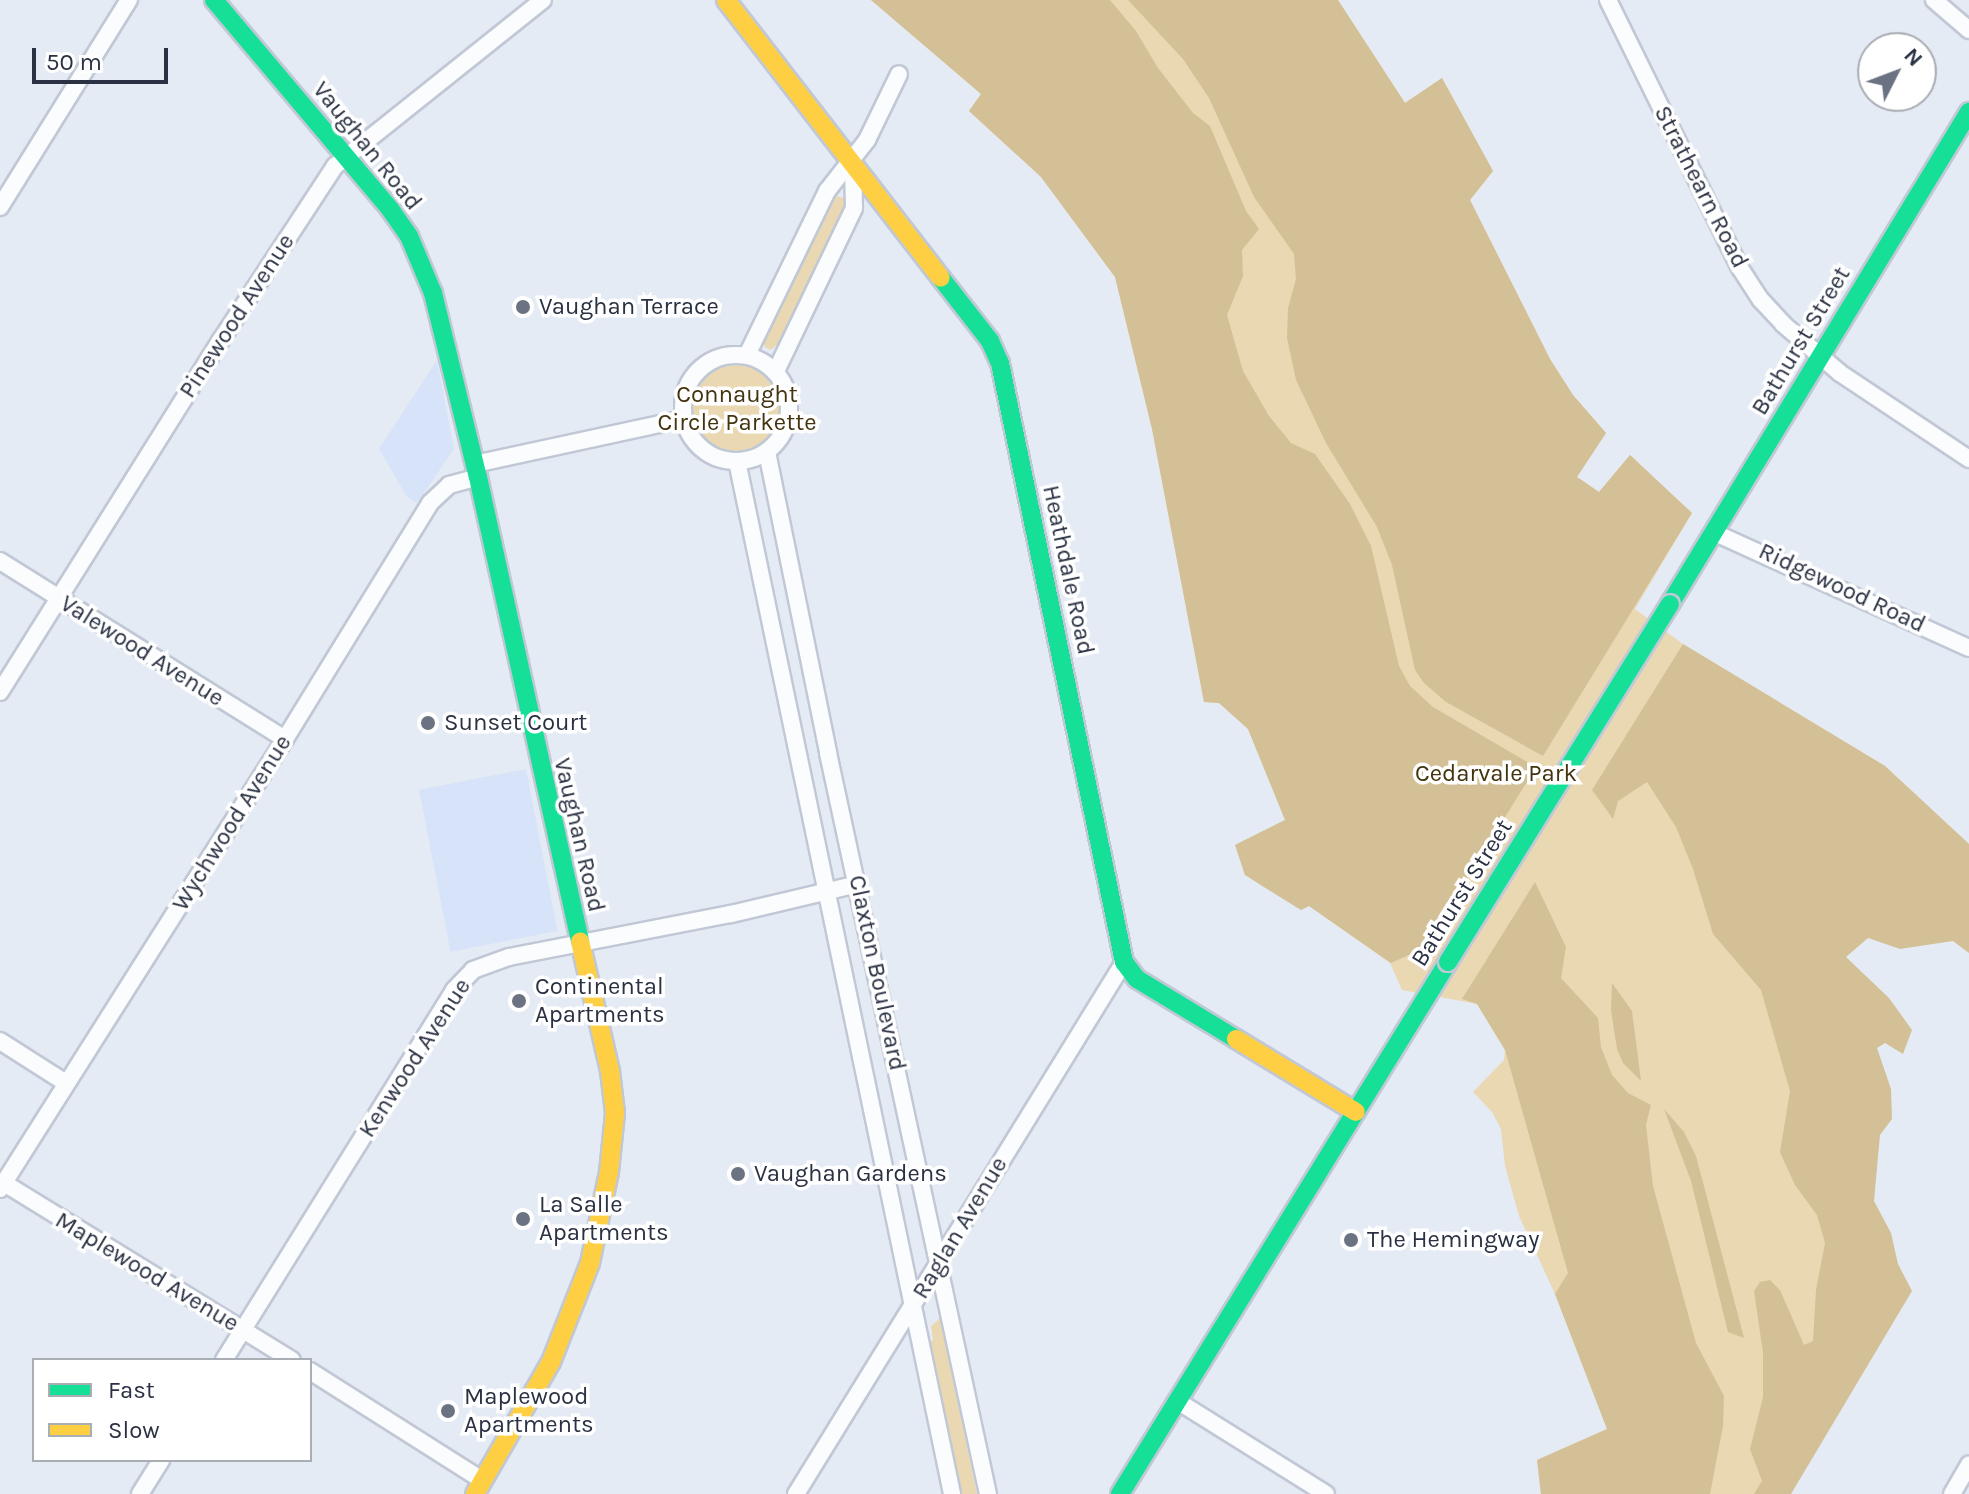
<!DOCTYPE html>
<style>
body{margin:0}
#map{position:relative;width:1969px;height:1494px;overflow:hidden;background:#e5ebf5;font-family:Karla,sans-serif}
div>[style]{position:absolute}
.built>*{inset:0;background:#d7e3f8;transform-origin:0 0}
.green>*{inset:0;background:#e9d8b2}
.round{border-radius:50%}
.forest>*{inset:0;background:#d3c096}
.roads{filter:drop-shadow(2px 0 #c1c8d5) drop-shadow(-2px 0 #c1c8d5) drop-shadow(0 2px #c1c8d5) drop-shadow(0 -2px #c1c8d5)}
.street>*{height:16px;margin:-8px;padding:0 8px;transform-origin:8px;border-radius:8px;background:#fbfcfe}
.street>.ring{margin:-8px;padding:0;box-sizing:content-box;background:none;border:16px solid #fbfcfe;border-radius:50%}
.fast>*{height:18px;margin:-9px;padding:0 9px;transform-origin:9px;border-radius:9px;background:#16e098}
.slow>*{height:18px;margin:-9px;padding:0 9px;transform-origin:9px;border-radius:9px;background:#ffcf43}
.bridges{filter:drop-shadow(2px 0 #c1c8d5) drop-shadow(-2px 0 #c1c8d5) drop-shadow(0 2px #c1c8d5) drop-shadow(0 -2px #c1c8d5)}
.fast-bridge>*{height:18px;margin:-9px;padding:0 9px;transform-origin:9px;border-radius:9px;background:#16e098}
.dots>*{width:22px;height:22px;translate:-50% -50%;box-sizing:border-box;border:4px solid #fff;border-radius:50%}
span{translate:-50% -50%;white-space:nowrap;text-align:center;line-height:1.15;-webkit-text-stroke:7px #fff;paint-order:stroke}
.street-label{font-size:24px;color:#293143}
.poi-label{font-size:24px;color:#293143}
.left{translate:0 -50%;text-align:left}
.park-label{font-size:24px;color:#43330e}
.legend{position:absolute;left:32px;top:1358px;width:280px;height:104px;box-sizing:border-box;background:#fff;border:2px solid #a9adb4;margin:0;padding:10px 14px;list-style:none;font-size:24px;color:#293143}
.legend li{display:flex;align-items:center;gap:16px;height:40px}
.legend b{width:40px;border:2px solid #a9adb4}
.north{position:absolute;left:1857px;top:32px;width:80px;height:80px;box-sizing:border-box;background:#fff;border:2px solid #a9adb4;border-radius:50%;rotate:48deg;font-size:22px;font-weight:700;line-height:32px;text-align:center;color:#293143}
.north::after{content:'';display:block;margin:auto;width:28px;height:36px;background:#6b7281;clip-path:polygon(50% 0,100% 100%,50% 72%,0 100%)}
.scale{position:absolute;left:32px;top:48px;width:136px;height:36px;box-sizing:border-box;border:4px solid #293143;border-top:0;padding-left:10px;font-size:24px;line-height:28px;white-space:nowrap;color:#293143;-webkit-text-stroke:6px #fff;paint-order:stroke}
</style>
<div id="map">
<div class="built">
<i style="clip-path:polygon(437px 360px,454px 449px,417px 503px,407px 497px,379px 449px)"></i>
<i style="left:526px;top:769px;width:165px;height:109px;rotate:79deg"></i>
</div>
<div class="green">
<i style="clip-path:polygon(871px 0,1338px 0,1405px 103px,1442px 78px,1493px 171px,1470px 200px,1550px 359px,1573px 395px,1606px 433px,1577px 477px,1599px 492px,1630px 455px,1692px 513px,1635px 609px,1683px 644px,1885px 766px,1969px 844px,1929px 916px,1860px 918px,1833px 953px,1874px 1037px,1791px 1494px,1541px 1494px,1537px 1460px,1607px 1429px,1555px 1294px,1519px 1216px,1505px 1166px,1501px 1129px,1492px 1112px,1473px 1092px,1504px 1060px,1505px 1050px,1477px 1004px,1402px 990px,1390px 963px,1309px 906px,1301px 910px,1245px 875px,1235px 845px,1285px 820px,1248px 729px,1219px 703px,1204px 702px,1152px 429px,1115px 277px,1041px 177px,969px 111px,981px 94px)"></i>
<i style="clip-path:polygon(836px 196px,844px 198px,845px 207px,779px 343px,771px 350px,765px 347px,763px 340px)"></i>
<i class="round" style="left:693px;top:365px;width:88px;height:88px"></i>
<i style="clip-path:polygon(940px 1318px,977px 1494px,961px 1494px,929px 1342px,933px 1340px,931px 1326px)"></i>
</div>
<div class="forest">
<i style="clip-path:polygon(871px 0,1110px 0,1136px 31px,1158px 68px,1193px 113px,1210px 126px,1246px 211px,1259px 229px,1242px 250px,1243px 276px,1227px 315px,1243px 371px,1269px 416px,1291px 443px,1315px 454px,1350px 504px,1371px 546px,1399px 666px,1410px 686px,1433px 707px,1536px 767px,1424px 948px,1391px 963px,1309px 906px,1301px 910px,1245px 875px,1235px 845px,1285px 820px,1248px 729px,1219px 703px,1204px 702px,1152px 429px,1115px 277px,1041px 177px,969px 111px,981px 94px)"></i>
<i style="clip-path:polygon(1128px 0,1338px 0,1405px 103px,1442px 78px,1493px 171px,1470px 200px,1550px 359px,1573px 395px,1606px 433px,1577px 477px,1599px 492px,1630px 455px,1692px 513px,1543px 756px,1446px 702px,1424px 683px,1415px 670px,1392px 565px,1377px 527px,1326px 443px,1296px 380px,1287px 338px,1288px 308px,1296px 279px,1294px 254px,1254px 197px,1209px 98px,1183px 59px)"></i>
<i style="clip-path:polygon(1683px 644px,1885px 766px,1969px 844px,1969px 953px,1953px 941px,1900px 949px,1868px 938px,1846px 957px,1889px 998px,1912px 1030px,1903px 1054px,1885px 1043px,1877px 1048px,1891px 1089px,1892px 1119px,1880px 1135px,1874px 1201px,1891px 1233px,1898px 1264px,1912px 1291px,1791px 1494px,1754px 1494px,1762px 1481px,1750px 1449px,1763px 1397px,1763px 1353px,1754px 1291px,1760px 1282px,1770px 1280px,1780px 1290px,1804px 1345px,1813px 1341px,1816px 1290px,1825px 1243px,1817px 1215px,1795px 1185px,1780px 1152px,1790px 1091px,1761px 990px,1713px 934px,1693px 869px,1676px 827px,1647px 782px,1618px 801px,1613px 819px,1592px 790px)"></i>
<i style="clip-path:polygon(1535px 882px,1566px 947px,1561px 978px,1598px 1018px,1601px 1047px,1612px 1075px,1628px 1093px,1651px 1105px,1646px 1125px,1653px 1186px,1696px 1343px,1724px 1396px,1723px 1426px,1710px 1494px,1541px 1494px,1537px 1460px,1607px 1429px,1555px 1294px,1568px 1273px,1505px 1050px,1477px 1004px,1462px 999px)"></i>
<i style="clip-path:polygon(1612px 983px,1632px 1011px,1641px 1081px,1623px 1063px,1617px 1049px,1611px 1010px)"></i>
<i style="clip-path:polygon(1664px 1109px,1684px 1132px,1696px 1156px,1744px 1338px,1728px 1332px,1691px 1181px)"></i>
</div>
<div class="roads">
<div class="street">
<i style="left:1608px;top:0;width:299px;rotate:63.8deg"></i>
<i style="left:1740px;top:268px;width:38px;rotate:57deg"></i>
<i style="left:1761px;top:300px;width:33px;rotate:47deg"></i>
<i style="left:1783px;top:324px;width:75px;rotate:40.7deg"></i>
<i style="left:1840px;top:373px;width:155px;rotate:33.7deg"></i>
<i style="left:1934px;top:0;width:46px;rotate:40.6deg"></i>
<i style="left:0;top:207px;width:244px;rotate:-58.1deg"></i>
<i class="ring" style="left:683px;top:355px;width:90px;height:90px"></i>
<i style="left:747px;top:355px;width:182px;rotate:-64deg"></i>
<i style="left:827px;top:191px;width:65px;rotate:-51.9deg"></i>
<i style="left:867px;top:140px;width:73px;rotate:-64.1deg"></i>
<i style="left:776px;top:371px;width:181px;rotate:-64.4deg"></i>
<i style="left:854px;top:208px;width:45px;rotate:-91.3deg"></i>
<i style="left:767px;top:452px;width:307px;rotate:78.5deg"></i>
<i style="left:828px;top:753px;width:758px;rotate:77.82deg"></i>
<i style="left:737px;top:461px;width:1055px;rotate:78.24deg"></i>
<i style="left:475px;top:464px;width:213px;rotate:-12.2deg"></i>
<i style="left:1713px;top:532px;width:281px;rotate:24.4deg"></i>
<i style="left:0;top:561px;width:336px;rotate:32deg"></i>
<i style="left:0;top:692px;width:416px;rotate:-57.9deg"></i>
<i style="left:221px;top:340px;width:208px;rotate:-56.8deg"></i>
<i style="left:335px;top:166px;width:266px;rotate:-38.6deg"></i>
<i style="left:0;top:1041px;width:78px;rotate:32.5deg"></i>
<i style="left:4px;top:1183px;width:338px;rotate:31.6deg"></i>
<i style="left:0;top:1189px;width:533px;rotate:-57.65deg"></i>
<i style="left:285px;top:739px;width:277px;rotate:-58.4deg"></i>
<i style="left:430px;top:503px;width:26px;rotate:-43deg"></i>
<i style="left:449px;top:485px;width:30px;rotate:-15deg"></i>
<i style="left:224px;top:1360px;width:436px;rotate:-58.1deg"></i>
<i style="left:454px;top:990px;width:28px;rotate:-46deg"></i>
<i style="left:473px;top:970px;width:38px;rotate:-20deg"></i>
<i style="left:509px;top:957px;width:226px;rotate:-11deg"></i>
<i style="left:731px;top:914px;width:130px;rotate:-13.3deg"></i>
<i style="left:310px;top:1371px;width:205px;rotate:32.4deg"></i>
<i style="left:1179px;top:1402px;width:173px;rotate:32deg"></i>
<i style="left:140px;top:1494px;width:40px;rotate:-58deg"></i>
<i style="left:796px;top:1494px;width:625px;rotate:-58.34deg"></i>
<i style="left:1952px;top:1494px;width:34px;rotate:-60deg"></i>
</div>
<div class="fast">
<i style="left:214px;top:0;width:273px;rotate:49.9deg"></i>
<i style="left:390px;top:209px;width:33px;rotate:55deg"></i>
<i style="left:409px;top:236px;width:62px;rotate:67.2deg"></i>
<i style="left:433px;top:293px;width:189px;rotate:76.3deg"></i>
<i style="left:478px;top:477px;width:475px;rotate:77.6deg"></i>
<i style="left:941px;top:278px;width:80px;rotate:52.1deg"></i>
<i style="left:990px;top:341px;width:24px;rotate:66deg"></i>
<i style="left:1000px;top:363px;width:612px;rotate:78.3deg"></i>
<i style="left:1124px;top:962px;width:21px;rotate:53deg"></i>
<i style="left:1137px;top:979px;width:116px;rotate:31.2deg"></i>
<i style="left:1670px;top:604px;width:576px;rotate:-58.71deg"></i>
<i style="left:1120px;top:1494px;width:625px;rotate:-58.34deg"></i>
</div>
<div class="slow">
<i style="left:726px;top:0;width:351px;rotate:52.3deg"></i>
<i style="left:1236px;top:1039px;width:140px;rotate:31.3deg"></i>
<i style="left:475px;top:1494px;width:152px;rotate:-60.1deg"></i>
<i style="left:551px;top:1362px;width:106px;rotate:-68.5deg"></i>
<i style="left:590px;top:1263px;width:93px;rotate:-78.2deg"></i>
<i style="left:609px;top:1172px;width:59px;rotate:-84.2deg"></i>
<i style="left:615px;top:1113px;width:42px;rotate:-96.8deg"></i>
<i style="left:610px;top:1071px;width:133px;rotate:-103deg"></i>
</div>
</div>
<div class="bridges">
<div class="fast-bridge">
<i style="left:1448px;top:962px;width:421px;rotate:-58.2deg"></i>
</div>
</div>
<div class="dots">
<i style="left:523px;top:307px;background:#6b7281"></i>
<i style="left:428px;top:723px;background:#6b7281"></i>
<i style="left:519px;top:1001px;background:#6b7281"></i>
<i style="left:738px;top:1174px;background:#6b7281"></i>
<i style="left:523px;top:1219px;background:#6b7281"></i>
<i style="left:1351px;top:1240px;background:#6b7281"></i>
<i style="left:448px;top:1411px;background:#6b7281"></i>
</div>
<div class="street-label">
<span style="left:367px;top:146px;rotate:51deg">Vaughan Road</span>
<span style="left:1701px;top:187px;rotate:63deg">Strathearn Road</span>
<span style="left:237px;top:316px;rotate:-57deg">Pinewood Avenue</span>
<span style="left:1801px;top:341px;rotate:-59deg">Bathurst Street</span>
<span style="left:1068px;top:570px;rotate:78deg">Heathdale Road</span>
<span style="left:1842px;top:588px;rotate:25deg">Ridgewood Road</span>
<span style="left:142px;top:651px;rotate:32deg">Valewood Avenue</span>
<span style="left:232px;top:823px;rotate:-58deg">Wychwood Avenue</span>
<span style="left:579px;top:835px;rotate:77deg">Vaughan Road</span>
<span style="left:1462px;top:893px;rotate:-58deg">Bathurst Street</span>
<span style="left:877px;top:973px;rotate:78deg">Claxton Boulevard</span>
<span style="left:415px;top:1058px;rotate:-57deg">Kenwood Avenue</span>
<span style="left:960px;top:1228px;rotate:-59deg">Raglan Avenue</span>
<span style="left:147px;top:1272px;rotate:31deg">Maplewood Avenue</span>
</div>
<div class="poi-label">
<span class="left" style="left:539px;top:307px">Vaughan Terrace</span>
<span class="left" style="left:444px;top:723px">Sunset Court</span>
<span class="left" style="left:535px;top:1001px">Continental<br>Apartments</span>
<span class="left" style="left:754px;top:1174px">Vaughan Gardens</span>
<span class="left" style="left:539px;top:1219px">La Salle<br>Apartments</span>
<span class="left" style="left:1367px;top:1240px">The Hemingway</span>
<span class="left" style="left:464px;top:1411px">Maplewood<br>Apartments</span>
</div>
<div class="park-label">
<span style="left:737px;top:409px">Connaught<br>Circle Parkette</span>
<span style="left:1496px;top:774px">Cedarvale Park</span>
</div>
<ul class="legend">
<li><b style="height:10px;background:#16e098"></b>Fast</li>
<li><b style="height:10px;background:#ffcf43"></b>Slow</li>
</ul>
<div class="north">N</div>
<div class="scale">50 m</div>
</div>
